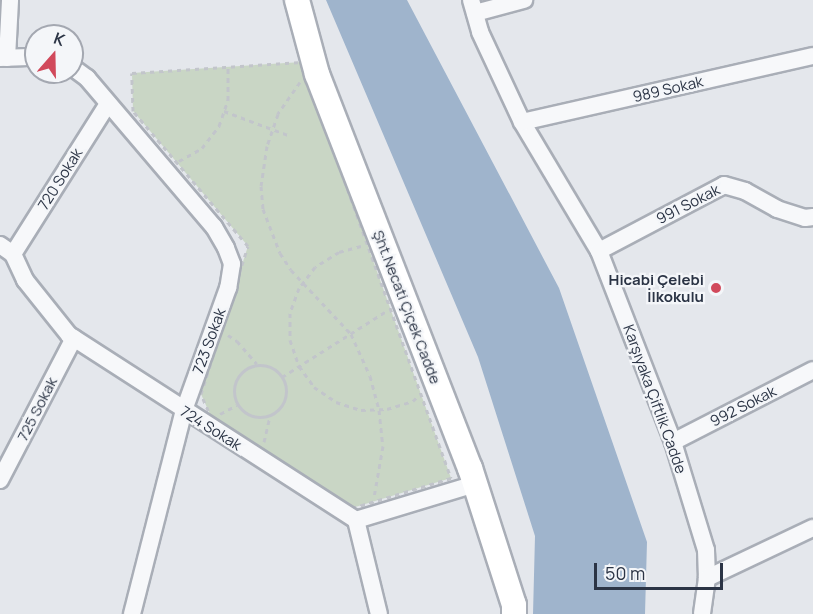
<!DOCTYPE html>
<meta charset="utf-8">
<style>
body{margin:0}
#map{position:relative;width:813px;height:614px;overflow:hidden;background:#e4e7ec;font-family:Manrope,sans-serif}
div>[style]{position:absolute}
.green>*{inset:0;background:#c9d6c5}
.water>*{inset:0;background:#9fb4cc}
.path>*{height:3px;margin-top:-1.5px;transform-origin:0;background:repeating-linear-gradient(90deg,#c2c5cb 0 4.5px,transparent 0 9px)}
.path>.ring{margin:-1.5px;padding:0;box-sizing:content-box;background:none;border:3px solid #c2c5cb;border-radius:50%}
.roads{filter:drop-shadow(2px 0 #a9aeb7) drop-shadow(-2px 0 #a9aeb7) drop-shadow(0 2px #a9aeb7) drop-shadow(0 -2px #a9aeb7)}
.street>*{height:16px;margin:-8px;padding:0 8px;transform-origin:8px;border-radius:8px;background:#f7f8fa}
.secondary>*{height:24px;margin:-12px;padding:0 12px;transform-origin:12px;border-radius:12px;background:#fff}
.dots>*{width:16px;height:16px;translate:-50% -50%;box-sizing:border-box;border:3px solid #f4f6f9;border-radius:50%}
span{translate:-50% -50%;white-space:nowrap;text-align:center;line-height:1.15;-webkit-text-stroke:4.5px #f4f6f9;paint-order:stroke}
.street-label{font-size:15px;color:#2b3445}
.poi-label{font-size:15px;color:#2b3445;font-weight:700}
.right{translate:-100% -50%;text-align:right}
.north{position:absolute;left:24px;top:24px;width:60px;height:60px;box-sizing:border-box;background:#f4f6f9;border:2px solid #a4a8b1;border-radius:50%;rotate:20deg;font-size:16px;font-weight:700;line-height:24px;text-align:center;color:#2b3445}
.north::after{content:'';display:block;margin:auto;width:21px;height:27px;background:#d1495b;clip-path:polygon(50% 0,100% 100%,50% 72%,0 100%)}
.scale{position:absolute;left:594px;top:563px;width:129px;height:27px;box-sizing:border-box;border:3px solid #2b3445;border-top:0;padding-left:8px;font-size:18px;line-height:21px;white-space:nowrap;color:#2b3445;-webkit-text-stroke:4px #f4f6f9;paint-order:stroke}
</style>
<div id="map">
<div class="green">
<i style="clip-path:polygon(302px 62px,451px 478px,352px 508px,212px 419px,201px 394px,248px 246px,133px 111px,132px 73px)"></i>
</div>
<div class="water">
<i style="clip-path:polygon(326px 0,407px 0,559px 288px,647px 542px,645px 614px,533px 614px,535px 536px,478px 357px)"></i>
</div>
<div class="path">
<i style="left:302px;top:62px;width:442px;rotate:70.3deg"></i>
<i style="left:451px;top:478px;width:103px;rotate:163.1deg"></i>
<i style="left:352px;top:508px;width:166px;rotate:-147.6deg"></i>
<i style="left:212px;top:419px;width:27px;rotate:-114deg"></i>
<i style="left:201px;top:394px;width:155px;rotate:-72.4deg"></i>
<i style="left:248px;top:246px;width:177px;rotate:-130.4deg"></i>
<i style="left:133px;top:111px;width:38px;rotate:-92deg"></i>
<i style="left:132px;top:73px;width:170px;rotate:-3.7deg"></i>
<i style="left:300px;top:82px;width:39px;rotate:125deg"></i>
<i style="left:278px;top:114px;width:34px;rotate:109deg"></i>
<i style="left:267px;top:146px;width:40px;rotate:98.5deg"></i>
<i style="left:261px;top:186px;width:23px;rotate:85deg"></i>
<i style="left:263px;top:209px;width:47px;rotate:68.9deg"></i>
<i style="left:280px;top:253px;width:20px;rotate:57deg"></i>
<i style="left:291px;top:270px;width:88px;rotate:46.8deg"></i>
<i style="left:351px;top:334px;width:46px;rotate:65.7deg"></i>
<i style="left:370px;top:376px;width:35px;rotate:75deg"></i>
<i style="left:379px;top:410px;width:36px;rotate:84deg"></i>
<i style="left:383px;top:446px;width:52px;rotate:100deg"></i>
<i style="left:224px;top:111px;width:68px;rotate:20.6deg"></i>
<i style="left:179px;top:161px;width:26px;rotate:-29deg"></i>
<i style="left:202px;top:148px;width:28px;rotate:-52deg"></i>
<i style="left:219px;top:126px;width:28px;rotate:-71deg"></i>
<i style="left:228px;top:100px;width:33px;rotate:-90deg"></i>
<i style="left:361px;top:246px;width:23px;rotate:165deg"></i>
<i style="left:339px;top:252px;width:28px;rotate:148deg"></i>
<i style="left:315px;top:267px;width:26px;rotate:127deg"></i>
<i style="left:299px;top:288px;width:27px;rotate:110deg"></i>
<i style="left:290px;top:313px;width:27px;rotate:90deg"></i>
<i style="left:290px;top:340px;width:28px;rotate:71deg"></i>
<i style="left:299px;top:366px;width:26px;rotate:54deg"></i>
<i style="left:314px;top:387px;width:27px;rotate:34deg"></i>
<i style="left:336px;top:402px;width:26px;rotate:18deg"></i>
<i style="left:361px;top:410px;width:26px;rotate:-2deg"></i>
<i style="left:387px;top:409px;width:27px;rotate:-17deg"></i>
<i style="left:413px;top:401px;width:8px;rotate:-45deg"></i>
<i style="left:228px;top:335px;width:11px;rotate:34deg"></i>
<i style="left:237px;top:341px;width:30px;rotate:49deg"></i>
<i class="ring" style="left:234px;top:365px;width:49px;height:49px"></i>
<i style="left:282px;top:377px;width:125px;rotate:-32.3deg"></i>
<i style="left:220px;top:414px;width:19px;rotate:-28deg"></i>
<i style="left:264px;top:442px;width:28px;rotate:-77deg"></i>
</div>
<div class="roads">
<div class="street">
<i style="left:471px;top:0;width:33px;rotate:74deg"></i>
<i style="left:480px;top:32px;width:99px;rotate:65deg"></i>
<i style="left:522px;top:122px;width:150px;rotate:59.2deg"></i>
<i style="left:599px;top:251px;width:205px;rotate:68.8deg"></i>
<i style="left:673px;top:442px;width:113px;rotate:73deg"></i>
<i style="left:706px;top:550px;width:28px;rotate:88deg"></i>
<i style="left:707px;top:578px;width:36px;rotate:98deg"></i>
<i style="left:475px;top:13px;width:51px;rotate:-14.9deg"></i>
<i style="left:0;top:58px;width:36px;rotate:-2deg"></i>
<i style="left:7px;top:58px;width:58px;rotate:-87deg"></i>
<i style="left:72px;top:67px;width:19px;rotate:36deg"></i>
<i style="left:87px;top:78px;width:196px;rotate:49.6deg"></i>
<i style="left:214px;top:227px;width:24px;rotate:60deg"></i>
<i style="left:226px;top:248px;width:17px;rotate:69deg"></i>
<i style="left:232px;top:264px;width:24px;rotate:99deg"></i>
<i style="left:228px;top:288px;width:130px;rotate:109.8deg"></i>
<i style="left:184px;top:410px;width:211px;rotate:104.3deg"></i>
<i style="left:522px;top:122px;width:298px;rotate:-12.8deg"></i>
<i style="left:0;top:245px;width:16px;rotate:35deg"></i>
<i style="left:599px;top:251px;width:141px;rotate:-27.8deg"></i>
<i style="left:724px;top:185px;width:22px;rotate:16deg"></i>
<i style="left:745px;top:191px;width:37px;rotate:29deg"></i>
<i style="left:777px;top:209px;width:29px;rotate:18deg"></i>
<i style="left:805px;top:218px;width:8px;rotate:-7deg"></i>
<i style="left:13px;top:254px;width:29px;rotate:65deg"></i>
<i style="left:25px;top:280px;width:70px;rotate:51.3deg"></i>
<i style="left:69px;top:335px;width:341px;rotate:32.8deg"></i>
<i style="left:356px;top:520px;width:97px;rotate:76.3deg"></i>
<i style="left:13px;top:254px;width:178px;rotate:-57.7deg"></i>
<i style="left:673px;top:442px;width:157px;rotate:-27.2deg"></i>
<i style="left:0;top:480px;width:160px;rotate:-62.5deg"></i>
<i style="left:356px;top:520px;width:124px;rotate:-16.8deg"></i>
<i style="left:707px;top:578px;width:117px;rotate:-25.3deg"></i>
</div>
<div class="secondary">
<i style="left:297px;top:0;width:77px;rotate:74.9deg"></i>
<i style="left:317px;top:74px;width:423px;rotate:68.8deg"></i>
<i style="left:470px;top:468px;width:144px;rotate:72.2deg"></i>
<i style="left:514px;top:605px;width:9px;rotate:90deg"></i>
</div>
</div>
<div class="dots">
<i style="left:716px;top:288px;background:#d1495b"></i>
</div>
<div class="street-label">
<span style="left:668px;top:89px;rotate:-13deg">989 Sokak</span>
<span style="left:60px;top:179px;rotate:-58deg">720 Sokak</span>
<span style="left:688px;top:204px;rotate:-27deg">991 Sokak</span>
<span style="left:407px;top:307px;rotate:69deg">Şht.Necati Çiçek Cadde</span>
<span style="left:209px;top:341px;rotate:-70deg">723 Sokak</span>
<span style="left:655px;top:399px;rotate:70deg">Karşıyaka Çiftlik Cadde</span>
<span style="left:743px;top:406px;rotate:-27deg">992 Sokak</span>
<span style="left:37px;top:409px;rotate:-63deg">725 Sokak</span>
<span style="left:211px;top:428px;rotate:32deg">724 Sokak</span>
</div>
<div class="poi-label">
<span class="right" style="left:704px;top:288px">Hicabi Çelebi<br>İlkokulu</span>
</div>
<div class="north">K</div>
<div class="scale">50 m</div>
</div>
